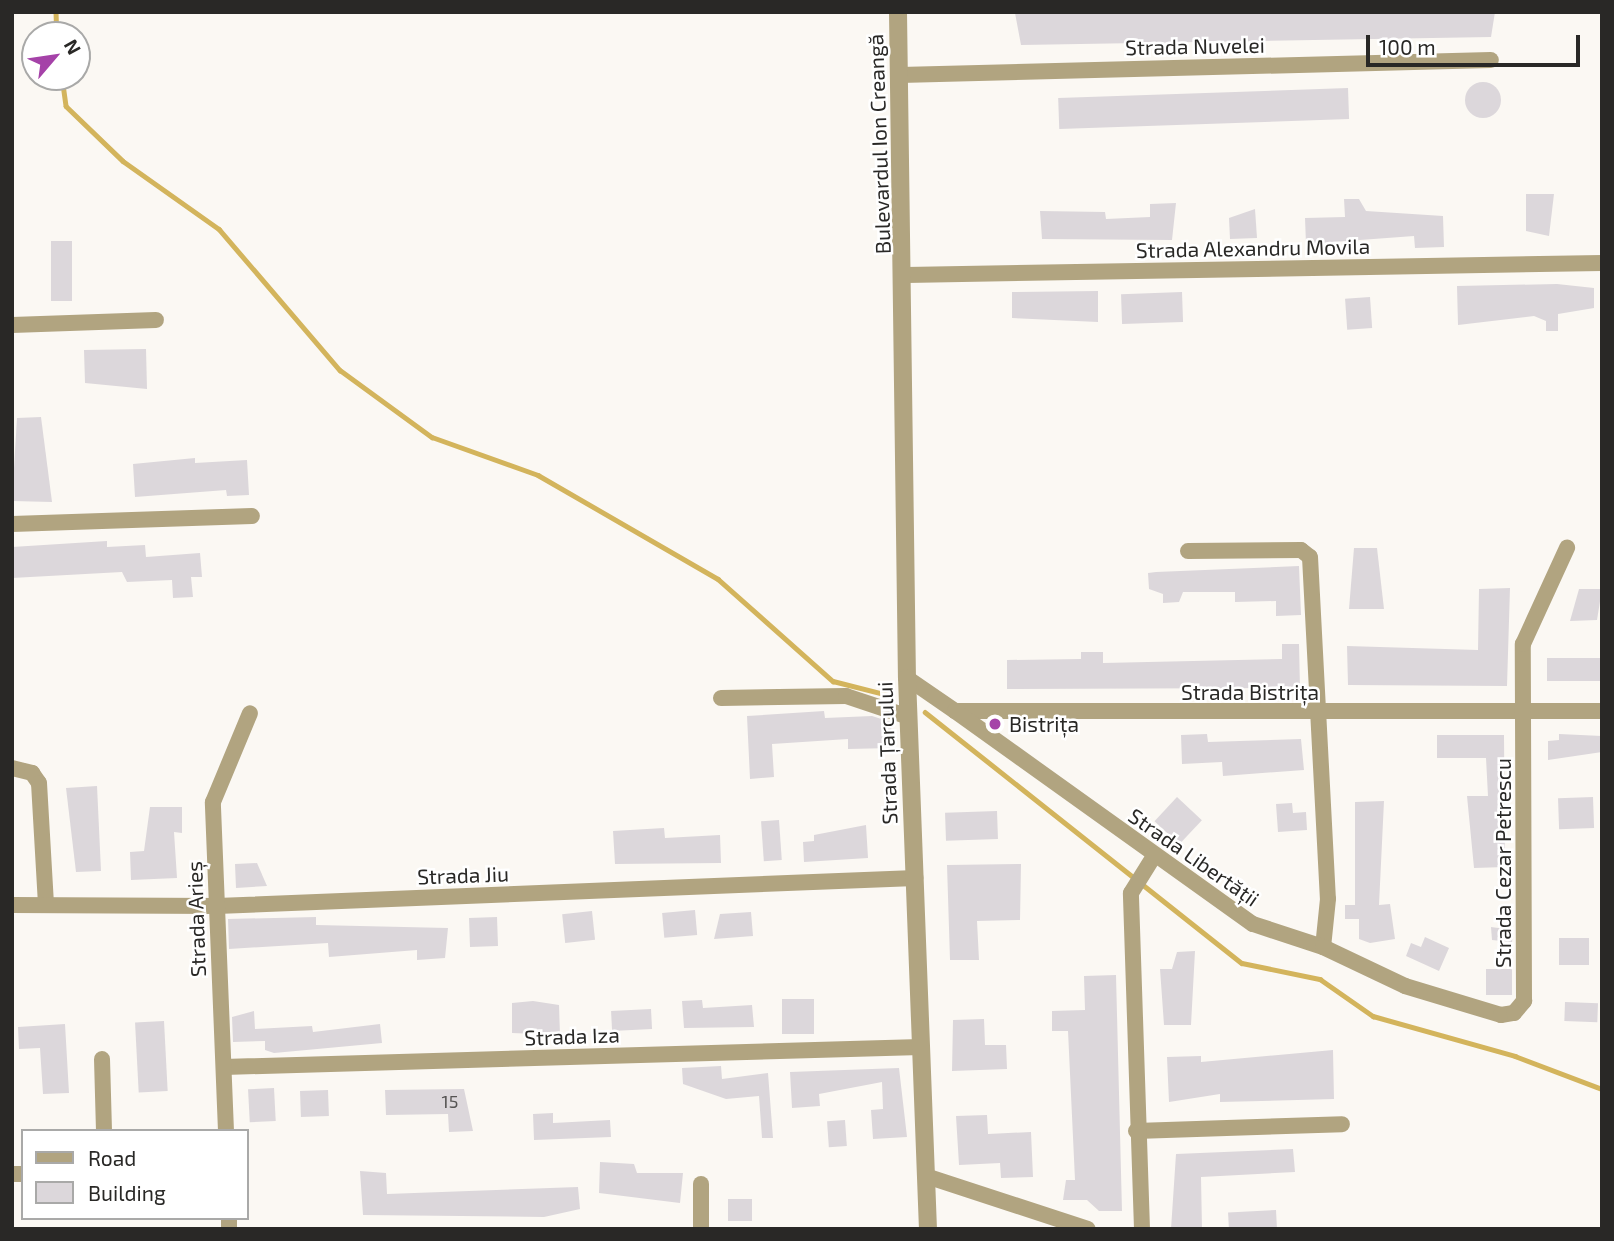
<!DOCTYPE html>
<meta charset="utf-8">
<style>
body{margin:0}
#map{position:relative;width:1614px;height:1241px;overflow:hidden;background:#fbf8f3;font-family:"Exo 2",sans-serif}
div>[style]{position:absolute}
.stream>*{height:4.5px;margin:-2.25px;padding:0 2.25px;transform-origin:2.25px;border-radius:2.25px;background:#d3b45c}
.building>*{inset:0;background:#dcd7db;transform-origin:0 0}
.round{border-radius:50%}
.minor>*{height:16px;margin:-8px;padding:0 8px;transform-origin:8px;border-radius:8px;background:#b1a480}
.tertiary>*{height:18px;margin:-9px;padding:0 9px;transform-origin:9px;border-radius:9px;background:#b1a480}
.dots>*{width:19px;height:19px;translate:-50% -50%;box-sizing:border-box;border:4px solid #fff;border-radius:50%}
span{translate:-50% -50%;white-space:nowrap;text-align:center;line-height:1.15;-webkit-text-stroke:5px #fff;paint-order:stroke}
.number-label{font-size:18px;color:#565453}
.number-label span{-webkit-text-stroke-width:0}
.street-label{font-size:21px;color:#292826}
.poi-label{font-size:21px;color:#292826}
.left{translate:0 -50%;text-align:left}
.frame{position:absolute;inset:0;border:14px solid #292826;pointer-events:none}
.legend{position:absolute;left:21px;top:1129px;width:228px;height:91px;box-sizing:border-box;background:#fff;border:2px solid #a9a9a8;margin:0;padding:9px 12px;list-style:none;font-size:21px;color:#292826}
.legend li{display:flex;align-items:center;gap:14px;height:35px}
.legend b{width:35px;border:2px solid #a9a9a8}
.north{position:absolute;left:21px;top:21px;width:70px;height:70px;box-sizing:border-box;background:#fff;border:2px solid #a9a9a8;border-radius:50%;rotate:61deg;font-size:19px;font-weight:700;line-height:28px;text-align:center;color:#292826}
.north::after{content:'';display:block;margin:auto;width:24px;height:32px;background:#a542a8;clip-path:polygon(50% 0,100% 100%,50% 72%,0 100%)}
.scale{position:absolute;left:1366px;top:35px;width:214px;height:32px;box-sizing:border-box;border:4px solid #292826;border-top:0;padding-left:9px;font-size:21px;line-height:24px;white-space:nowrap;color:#292826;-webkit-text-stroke:5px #fff;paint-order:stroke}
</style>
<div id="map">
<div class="stream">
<i style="left:56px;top:12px;width:23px;rotate:88deg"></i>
<i style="left:62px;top:77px;width:29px;rotate:82deg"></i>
<i style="left:66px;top:106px;width:79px;rotate:44deg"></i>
<i style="left:123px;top:161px;width:118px;rotate:35.3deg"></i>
<i style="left:219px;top:229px;width:186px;rotate:49.4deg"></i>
<i style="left:340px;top:370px;width:114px;rotate:36.1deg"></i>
<i style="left:432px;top:437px;width:113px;rotate:19.7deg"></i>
<i style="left:538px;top:475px;width:208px;rotate:30deg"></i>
<i style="left:718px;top:579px;width:154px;rotate:41.6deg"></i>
<i style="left:833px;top:681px;width:61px;rotate:14.3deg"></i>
<i style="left:925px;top:712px;width:404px;rotate:38.4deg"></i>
<i style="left:1242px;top:963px;width:80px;rotate:11.6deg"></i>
<i style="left:1320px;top:979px;width:65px;rotate:34.9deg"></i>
<i style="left:1373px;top:1016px;width:148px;rotate:15.7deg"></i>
<i style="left:1515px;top:1056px;width:93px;rotate:20.8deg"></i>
</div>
<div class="building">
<i style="clip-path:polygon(1495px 12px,1491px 37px,1021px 45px,1015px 13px)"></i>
<i class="round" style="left:1465px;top:82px;width:36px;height:36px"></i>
<i style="left:1348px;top:88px;width:31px;height:290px;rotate:88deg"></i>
<i style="clip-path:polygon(1526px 194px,1554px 194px,1549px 236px,1526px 231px)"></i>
<i style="clip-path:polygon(1344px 199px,1359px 199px,1366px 211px,1443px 216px,1444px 247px,1415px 248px,1414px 236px,1306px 244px,1305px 218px,1345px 217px)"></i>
<i style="clip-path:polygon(1176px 203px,1172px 240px,1042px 239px,1040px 211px,1105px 212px,1106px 219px,1150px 217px,1150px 204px)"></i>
<i style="clip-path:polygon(1255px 209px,1257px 238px,1230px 239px,1229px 218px)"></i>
<i style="left:51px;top:241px;width:21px;height:60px"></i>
<i style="clip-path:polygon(1557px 284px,1594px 288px,1594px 308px,1558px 314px,1558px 331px,1546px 331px,1546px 321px,1534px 316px,1458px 325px,1457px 286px)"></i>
<i style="clip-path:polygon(1098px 291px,1098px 322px,1012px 318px,1012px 292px)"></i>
<i style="left:1182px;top:292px;width:30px;height:61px;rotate:88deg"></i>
<i style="left:1370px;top:297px;width:31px;height:25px;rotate:86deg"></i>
<i style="clip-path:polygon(146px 349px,147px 389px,85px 383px,84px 350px)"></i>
<i style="clip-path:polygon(41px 417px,52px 502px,12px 501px,17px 418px)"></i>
<i style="clip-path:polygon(195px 458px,195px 463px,247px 460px,249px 495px,227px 496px,226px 490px,135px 497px,133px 464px)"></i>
<i style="clip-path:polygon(107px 541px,107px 547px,145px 545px,146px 557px,200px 553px,202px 577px,191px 577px,193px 597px,173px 598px,172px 580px,127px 582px,122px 572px,12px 578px,12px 547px)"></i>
<i style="clip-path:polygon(1354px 548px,1377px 548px,1384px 609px,1349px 609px)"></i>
<i style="clip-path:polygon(1299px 566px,1301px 615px,1276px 616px,1276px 601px,1235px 602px,1235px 592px,1183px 592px,1179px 602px,1163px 603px,1163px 594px,1149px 589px,1148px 573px,1156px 572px)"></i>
<i style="clip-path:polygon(1510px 588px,1507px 686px,1348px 685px,1347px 646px,1478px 650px,1479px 589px)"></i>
<i style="clip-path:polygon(1579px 589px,1602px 589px,1597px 620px,1570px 621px)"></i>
<i style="clip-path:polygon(1282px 644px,1299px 644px,1300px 688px,1007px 689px,1007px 660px,1081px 659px,1081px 652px,1103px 652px,1103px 663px,1282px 659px)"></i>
<i style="left:1602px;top:658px;width:23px;height:55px;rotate:90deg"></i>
<i style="clip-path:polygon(824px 711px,825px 718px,872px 716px,891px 722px,892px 748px,848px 749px,848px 739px,772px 744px,774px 777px,750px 779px,747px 716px)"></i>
<i style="clip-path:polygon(1207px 734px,1208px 742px,1301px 739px,1304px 770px,1223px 776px,1222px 762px,1182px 764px,1181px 735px)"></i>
<i style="clip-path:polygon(1559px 734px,1602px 736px,1602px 752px,1548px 760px,1548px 741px,1559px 740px)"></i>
<i style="clip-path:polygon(1437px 735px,1504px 735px,1505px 867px,1474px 868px,1467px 796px,1488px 796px,1486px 758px,1437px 758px)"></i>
<i style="clip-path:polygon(97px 786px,101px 871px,76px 872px,66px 788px)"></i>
<i style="left:1177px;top:797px;width:34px;height:33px;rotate:43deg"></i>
<i style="left:1593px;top:797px;width:31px;height:35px;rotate:88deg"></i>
<i style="clip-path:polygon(1384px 801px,1379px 905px,1390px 904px,1395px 939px,1370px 943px,1359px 939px,1359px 919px,1345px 919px,1345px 905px,1355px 905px,1355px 802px)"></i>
<i style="clip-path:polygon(1292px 803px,1293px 813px,1306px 812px,1307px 830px,1278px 832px,1276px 804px)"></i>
<i style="clip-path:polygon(150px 807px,182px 807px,182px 833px,174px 832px,177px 878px,131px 880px,130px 852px,144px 851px)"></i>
<i style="left:997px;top:811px;width:28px;height:52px;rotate:88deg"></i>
<i style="left:779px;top:820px;width:40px;height:18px;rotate:86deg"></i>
<i style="clip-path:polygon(866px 825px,868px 858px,804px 862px,803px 842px,814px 841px,814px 835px)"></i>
<i style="clip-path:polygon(664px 828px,665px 838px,720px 835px,721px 863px,615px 864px,613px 831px)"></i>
<i style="clip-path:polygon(257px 863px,267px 886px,236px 888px,235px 864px)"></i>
<i style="clip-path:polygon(1021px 864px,1020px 920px,977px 921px,979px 960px,950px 960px,947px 865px)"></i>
<i style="left:695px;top:910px;width:25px;height:33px;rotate:85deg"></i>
<i style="left:592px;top:911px;width:29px;height:30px;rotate:84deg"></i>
<i style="clip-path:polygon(751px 912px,753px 936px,714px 939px,720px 914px)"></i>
<i style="clip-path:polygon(316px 917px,316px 925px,448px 928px,445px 958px,417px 960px,417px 950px,329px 957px,328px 943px,229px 949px,228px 919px)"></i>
<i style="left:497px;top:917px;width:29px;height:28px;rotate:88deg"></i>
<i style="clip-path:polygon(1491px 927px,1513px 930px,1512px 942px,1492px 940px)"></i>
<i style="clip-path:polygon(1425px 937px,1449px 948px,1439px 971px,1406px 956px,1411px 943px,1421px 947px)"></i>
<i style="left:1559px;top:938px;width:30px;height:27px"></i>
<i style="clip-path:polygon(1195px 951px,1191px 1025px,1164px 1025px,1160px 969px,1172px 969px,1177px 952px)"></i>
<i style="left:1486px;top:969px;width:26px;height:26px"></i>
<i style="clip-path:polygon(1116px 975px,1122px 1211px,1099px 1211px,1087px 1200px,1063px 1200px,1066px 1180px,1075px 1180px,1068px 1031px,1052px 1031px,1052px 1011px,1085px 1010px,1084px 976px)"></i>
<i style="left:782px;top:999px;width:32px;height:35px"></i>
<i style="clip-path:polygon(702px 1000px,703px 1008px,752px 1005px,754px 1027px,684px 1028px,682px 1001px)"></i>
<i style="clip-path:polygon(533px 1001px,559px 1005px,560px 1035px,512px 1033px,512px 1003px)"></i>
<i style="left:1565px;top:1002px;width:33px;height:19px;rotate:2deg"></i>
<i style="left:651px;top:1009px;width:20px;height:40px;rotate:87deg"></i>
<i style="clip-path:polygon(254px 1011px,255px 1029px,312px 1026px,313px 1032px,380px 1024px,382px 1043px,274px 1053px,265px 1050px,265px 1041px,233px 1042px,232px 1017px)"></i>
<i style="clip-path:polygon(984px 1019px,985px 1045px,1006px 1045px,1007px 1069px,952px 1071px,953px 1020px)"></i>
<i style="left:164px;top:1021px;width:70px;height:29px;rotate:87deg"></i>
<i style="clip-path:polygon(65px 1024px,69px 1093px,43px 1094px,40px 1048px,19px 1049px,18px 1027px)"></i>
<i style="clip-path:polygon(1333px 1050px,1334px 1099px,1220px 1102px,1220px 1094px,1169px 1102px,1167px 1057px,1201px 1056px,1201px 1062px)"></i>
<i style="clip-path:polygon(721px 1066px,722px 1079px,768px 1073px,773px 1138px,762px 1138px,759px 1096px,726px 1099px,683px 1084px,682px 1068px)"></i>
<i style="clip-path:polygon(899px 1068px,907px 1137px,873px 1139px,871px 1110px,883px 1109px,882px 1082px,819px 1094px,820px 1106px,792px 1108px,790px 1072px)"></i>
<i style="left:274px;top:1088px;width:33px;height:26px;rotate:87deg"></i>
<i style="clip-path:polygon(464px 1089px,473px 1131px,449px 1132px,448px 1114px,386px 1115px,385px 1090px)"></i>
<i style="left:328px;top:1090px;width:26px;height:28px;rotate:88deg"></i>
<i style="clip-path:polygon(553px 1113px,553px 1123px,610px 1120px,611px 1137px,534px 1140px,533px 1114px)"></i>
<i style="clip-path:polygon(987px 1115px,988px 1134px,1031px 1132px,1033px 1177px,1001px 1178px,1000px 1163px,959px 1165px,956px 1116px)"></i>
<i style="left:845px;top:1120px;width:26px;height:18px;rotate:86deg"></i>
<i style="clip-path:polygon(1293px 1149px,1295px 1172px,1201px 1177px,1202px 1229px,1171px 1229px,1176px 1154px)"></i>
<i style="clip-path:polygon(600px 1162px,634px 1164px,637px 1173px,683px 1173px,680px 1203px,599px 1193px)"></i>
<i style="clip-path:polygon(360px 1171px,386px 1173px,387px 1194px,578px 1187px,580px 1209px,544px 1217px,363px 1215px)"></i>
<i style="left:752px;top:1199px;width:22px;height:24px;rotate:90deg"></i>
<i style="left:1276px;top:1210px;width:17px;height:48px;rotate:87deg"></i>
</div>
<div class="minor">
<i style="left:900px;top:75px;width:591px;rotate:-1.45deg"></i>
<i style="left:906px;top:275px;width:696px;rotate:-0.99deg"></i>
<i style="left:12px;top:325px;width:144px;rotate:-2deg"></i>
<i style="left:12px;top:524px;width:240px;rotate:-1.9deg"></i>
<i style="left:1188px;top:551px;width:113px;rotate:-0.5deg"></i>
<i style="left:1301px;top:550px;width:11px;rotate:38deg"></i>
<i style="left:1310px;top:557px;width:342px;rotate:87deg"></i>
<i style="left:1328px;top:899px;width:48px;rotate:95.9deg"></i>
<i style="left:907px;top:678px;width:58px;rotate:34.5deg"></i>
<i style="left:955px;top:711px;width:647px"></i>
<i style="left:721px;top:698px;width:125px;rotate:-0.9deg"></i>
<i style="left:846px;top:696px;width:66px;rotate:18.4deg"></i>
<i style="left:955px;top:711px;width:366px;rotate:35.6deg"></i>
<i style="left:1253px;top:924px;width:74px;rotate:18.2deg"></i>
<i style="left:1323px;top:947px;width:91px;rotate:25.4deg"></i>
<i style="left:1405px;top:986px;width:100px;rotate:16.8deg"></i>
<i style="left:1501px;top:1015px;width:13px;rotate:-9deg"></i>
<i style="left:1514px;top:1013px;width:16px;rotate:-50deg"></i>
<i style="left:1524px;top:1001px;width:357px;rotate:-90.2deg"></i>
<i style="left:1523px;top:644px;width:106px;rotate:-65.4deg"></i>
<i style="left:12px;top:768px;width:21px;rotate:14deg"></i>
<i style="left:32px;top:773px;width:12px;rotate:55deg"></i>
<i style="left:39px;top:783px;width:122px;rotate:86.7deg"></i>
<i style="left:12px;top:905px;width:205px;rotate:0.3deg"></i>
<i style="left:217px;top:906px;width:699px;rotate:-2.3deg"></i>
<i style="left:102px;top:1059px;width:72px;rotate:88.4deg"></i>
<i style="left:224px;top:1067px;width:697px;rotate:-1.64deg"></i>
<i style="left:226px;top:1131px;width:329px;rotate:-92.3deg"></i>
<i style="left:213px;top:802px;width:96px;rotate:-67.4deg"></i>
<i style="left:1136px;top:1131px;width:206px;rotate:-1.9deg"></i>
<i style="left:12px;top:1174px;width:11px"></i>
<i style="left:926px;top:1176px;width:170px;rotate:18.1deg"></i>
<i style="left:229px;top:1218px;width:11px;rotate:90deg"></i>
<i style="left:701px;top:1229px;width:45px;rotate:-90deg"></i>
<i style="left:1142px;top:1229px;width:336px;rotate:-91.9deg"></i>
<i style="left:1131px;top:893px;width:44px;rotate:-58.1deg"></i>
</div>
<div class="tertiary">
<i style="left:898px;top:12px;width:666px;rotate:89.23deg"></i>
<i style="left:907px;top:678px;width:551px;rotate:87.82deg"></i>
</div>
<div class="dots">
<i style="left:995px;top:724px;background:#a542a8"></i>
</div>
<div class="number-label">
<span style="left:450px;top:1101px">15</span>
</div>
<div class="street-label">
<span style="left:1195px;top:46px;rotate:-1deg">Strada Nuvelei</span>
<span style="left:879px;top:144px;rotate:-92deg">Bulevardul Ion Creangă</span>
<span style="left:1253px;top:248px;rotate:-1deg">Strada Alexandru Movila</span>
<span style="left:1250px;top:692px">Strada Bistrița</span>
<span style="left:887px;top:753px;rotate:-92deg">Strada Țarcului</span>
<span style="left:1194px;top:857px;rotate:35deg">Strada Libertății</span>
<span style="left:1503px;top:863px;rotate:-90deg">Strada Cezar Petrescu</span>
<span style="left:463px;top:875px;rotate:-2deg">Strada Jiu</span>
<span style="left:196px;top:919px;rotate:-92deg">Strada Arieș</span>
<span style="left:572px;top:1036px;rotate:-2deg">Strada Iza</span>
</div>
<div class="poi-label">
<span class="left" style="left:1009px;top:724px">Bistrița</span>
</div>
<div class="frame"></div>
<ul class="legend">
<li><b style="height:9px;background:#b1a480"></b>Road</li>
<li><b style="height:19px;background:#dcd7db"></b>Building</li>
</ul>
<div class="north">N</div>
<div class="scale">100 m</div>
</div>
